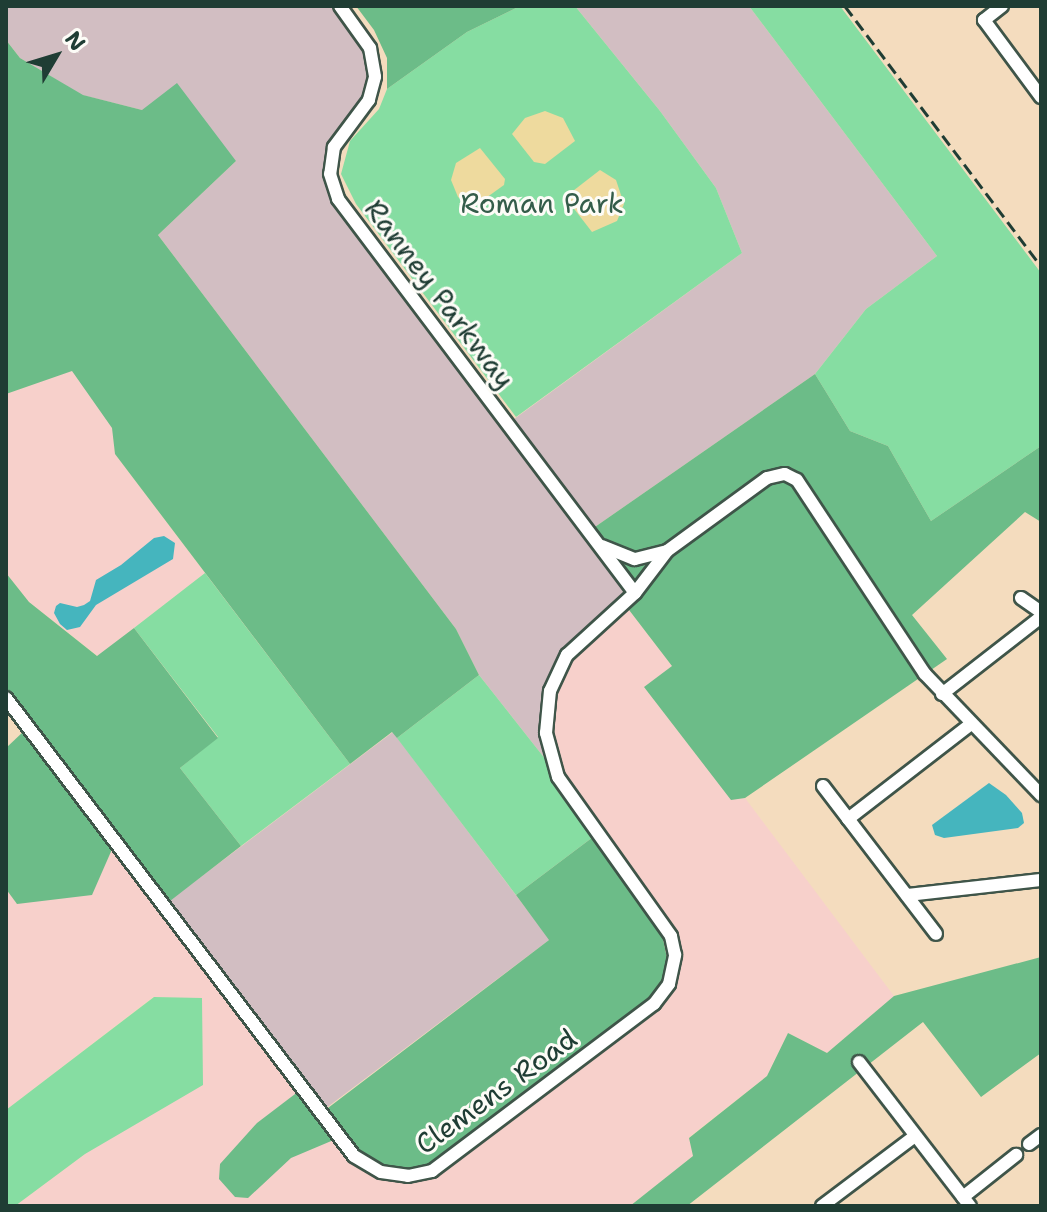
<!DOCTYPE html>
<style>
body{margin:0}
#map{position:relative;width:1047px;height:1212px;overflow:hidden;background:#f4dcbe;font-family:"Shantell Sans",sans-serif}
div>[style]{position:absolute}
.built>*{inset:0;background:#f7d0cb}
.industrial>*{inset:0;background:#d2bec2;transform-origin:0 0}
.green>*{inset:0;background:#86dda2}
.forest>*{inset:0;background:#6cbc88}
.sand>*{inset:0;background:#eeda9e}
.water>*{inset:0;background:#45b5be}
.roads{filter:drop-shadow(2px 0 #3f5549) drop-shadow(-2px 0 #3f5549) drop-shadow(0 2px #3f5549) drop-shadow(0 -2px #3f5549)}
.minor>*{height:12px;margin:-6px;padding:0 6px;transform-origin:6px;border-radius:6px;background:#fff}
.rail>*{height:3px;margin-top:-1.5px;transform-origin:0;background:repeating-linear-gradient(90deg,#1f3d34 0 12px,transparent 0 18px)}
span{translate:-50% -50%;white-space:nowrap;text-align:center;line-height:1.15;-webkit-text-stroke:6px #fdfcf7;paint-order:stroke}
.park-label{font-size:28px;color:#345d4a}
.street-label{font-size:28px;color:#1f3d34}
.frame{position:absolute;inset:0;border:8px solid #1f3d34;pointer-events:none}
.north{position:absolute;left:16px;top:16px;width:80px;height:80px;-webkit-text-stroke:6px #fdfcf7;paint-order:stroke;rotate:52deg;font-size:22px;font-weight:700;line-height:32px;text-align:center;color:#1f3d34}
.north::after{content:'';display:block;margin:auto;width:28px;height:36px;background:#1f3d34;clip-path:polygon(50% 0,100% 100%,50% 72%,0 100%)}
</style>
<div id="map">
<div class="built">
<i style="clip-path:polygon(72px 370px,113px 428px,115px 454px,205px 573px,98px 656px,29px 602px,6px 573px,6px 394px)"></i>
<i style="clip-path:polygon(626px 606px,672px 666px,645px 688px,731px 799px,745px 798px,894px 996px,827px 1053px,788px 1033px,767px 1076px,689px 1137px,693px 1156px,630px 1206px,15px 1206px,85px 1154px,201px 999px,153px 997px,6px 1110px,6px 889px,17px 904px,113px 847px,355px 1164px,385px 1179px,416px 1180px,654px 1007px,675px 937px,568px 790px,551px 745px,555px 690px,578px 647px)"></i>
</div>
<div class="industrial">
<i style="clip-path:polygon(6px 6px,333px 6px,344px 21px,363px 50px,369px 70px,367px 91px,332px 136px,325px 176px,630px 592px,575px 637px,558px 661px,541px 728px,546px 760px,479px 675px,456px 629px,158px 235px,236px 161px,142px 110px,82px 95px,20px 58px,6px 40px)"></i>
<i style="clip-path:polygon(575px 6px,749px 6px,937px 256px,866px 309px,815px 374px,592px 529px,510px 422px,742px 253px,716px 188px,660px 111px)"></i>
<i style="left:393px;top:732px;width:260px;height:292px;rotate:53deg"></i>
</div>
<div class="green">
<i style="clip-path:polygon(520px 6px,575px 6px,660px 111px,716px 188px,742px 253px,516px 417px,356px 204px,341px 174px,350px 141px,379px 109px,387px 89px,467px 32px)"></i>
<i style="clip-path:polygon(749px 6px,840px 6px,1041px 273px,1041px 446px,931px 521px,888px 446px,850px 431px,815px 374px,866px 309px,937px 256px)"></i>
<i style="clip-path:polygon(205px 573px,350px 764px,241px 846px,180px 768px,218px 737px,134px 628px)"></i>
<i style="clip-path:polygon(479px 675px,546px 760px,558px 792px,593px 837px,516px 895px,397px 738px)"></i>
<i style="clip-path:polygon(154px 997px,202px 998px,203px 1085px,85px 1154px,15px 1206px,6px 1206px,6px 1110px)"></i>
</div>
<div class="forest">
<i style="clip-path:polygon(356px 6px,520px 6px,467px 32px,387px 89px,387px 58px,374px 30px)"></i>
<i style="clip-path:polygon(6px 40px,20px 58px,83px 95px,142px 110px,177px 83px,236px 161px,158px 235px,456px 629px,479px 675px,397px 738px,392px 732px,350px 764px,115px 454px,112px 428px,72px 371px,6px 394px)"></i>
<i style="clip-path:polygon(815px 374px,850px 431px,888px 446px,931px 521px,1041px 446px,1041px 522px,1025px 512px,912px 615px,947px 659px,745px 798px,731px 800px,644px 687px,672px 666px,626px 606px,641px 592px,592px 529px)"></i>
<i style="clip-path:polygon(6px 573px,29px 602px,97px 656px,134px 628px,218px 738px,180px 768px,241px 846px,170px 901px,6px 687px)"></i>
<i style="clip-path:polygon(24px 731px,113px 847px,92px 895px,17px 904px,6px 889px,6px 748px)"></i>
<i style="clip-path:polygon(593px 837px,650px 912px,662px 934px,669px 968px,663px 985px,650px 1001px,431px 1167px,412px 1172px,382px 1168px,356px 1152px,324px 1111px,549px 940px,516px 895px)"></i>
<i style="clip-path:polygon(1041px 957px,1041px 1053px,981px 1097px,923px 1022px,687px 1206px,630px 1206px,693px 1156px,689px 1138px,767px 1076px,788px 1033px,827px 1053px,894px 996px)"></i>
<i style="clip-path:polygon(299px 1091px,336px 1139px,291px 1158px,248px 1198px,235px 1197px,219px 1179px,220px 1164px,257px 1123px)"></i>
</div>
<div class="sand">
<i style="clip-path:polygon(545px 111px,563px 118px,575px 141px,545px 164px,534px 162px,512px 134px,525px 118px)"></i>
<i style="clip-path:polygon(480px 148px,505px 179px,504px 185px,472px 208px,458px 197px,451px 180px,456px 163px)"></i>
<i style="clip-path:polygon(600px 170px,616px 180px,624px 204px,617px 221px,592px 232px,568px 201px,569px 194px)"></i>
</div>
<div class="water">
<i style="clip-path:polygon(164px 536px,175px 543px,173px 559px,96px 605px,80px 627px,67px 630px,60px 624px,54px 613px,56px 606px,60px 603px,77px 607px,84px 605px,90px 601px,96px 580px,121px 565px,154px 538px)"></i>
<i style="clip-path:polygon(989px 783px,1006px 795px,1022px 813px,1024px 823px,1018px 828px,944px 838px,935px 835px,932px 825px)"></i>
</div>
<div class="roads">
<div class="minor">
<i style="left:340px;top:6px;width:52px;rotate:54.5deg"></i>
<i style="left:370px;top:48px;width:29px;rotate:80deg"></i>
<i style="left:375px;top:77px;width:24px;rotate:105deg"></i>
<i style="left:369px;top:100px;width:59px;rotate:126.7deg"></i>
<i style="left:334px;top:147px;width:27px;rotate:98deg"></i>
<i style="left:330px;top:174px;width:26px;rotate:72deg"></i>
<i style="left:338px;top:199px;width:493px;rotate:53deg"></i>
<i style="left:1002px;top:6px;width:23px;rotate:142deg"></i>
<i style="left:984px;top:20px;width:96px;rotate:53.5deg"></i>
<i style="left:602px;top:546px;width:35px;rotate:22deg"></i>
<i style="left:635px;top:559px;width:30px;rotate:-14deg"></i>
<i style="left:1021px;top:598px;width:24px;rotate:35deg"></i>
<i style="left:942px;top:694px;width:125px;rotate:-37.9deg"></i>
<i style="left:6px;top:698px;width:575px;rotate:52.77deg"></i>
<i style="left:354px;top:1156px;width:31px;rotate:31deg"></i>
<i style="left:381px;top:1172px;width:27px;rotate:8deg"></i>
<i style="left:408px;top:1176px;width:25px;rotate:-12deg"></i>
<i style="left:432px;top:1171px;width:278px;rotate:-37deg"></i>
<i style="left:654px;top:1004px;width:25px;rotate:-53deg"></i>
<i style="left:669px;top:984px;width:30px;rotate:-78deg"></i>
<i style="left:675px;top:955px;width:19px;rotate:-102deg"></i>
<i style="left:671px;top:936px;width:195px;rotate:-125.4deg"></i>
<i style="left:558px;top:777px;width:46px;rotate:-105.3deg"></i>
<i style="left:546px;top:733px;width:42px;rotate:-84.6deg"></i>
<i style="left:550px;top:691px;width:40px;rotate:-65deg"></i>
<i style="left:567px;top:655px;width:92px;rotate:-42.4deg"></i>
<i style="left:635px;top:593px;width:53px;rotate:-52.7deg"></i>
<i style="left:667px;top:551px;width:124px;rotate:-36.1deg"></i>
<i style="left:767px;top:478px;width:18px;rotate:-13deg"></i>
<i style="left:785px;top:474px;width:13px;rotate:27deg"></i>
<i style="left:797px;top:480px;width:232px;rotate:56.6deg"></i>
<i style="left:925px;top:674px;width:168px;rotate:46.2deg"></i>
<i style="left:823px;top:786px;width:186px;rotate:52.6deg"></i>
<i style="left:848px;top:819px;width:155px;rotate:-37.7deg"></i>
<i style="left:907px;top:895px;width:135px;rotate:-6.4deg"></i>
<i style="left:859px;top:1062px;width:182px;rotate:52.4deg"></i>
<i style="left:1029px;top:1144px;width:15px;rotate:-37deg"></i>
<i style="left:963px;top:1197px;width:68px;rotate:-38.4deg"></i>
<i style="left:822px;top:1206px;width:116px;rotate:-37deg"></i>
</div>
</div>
<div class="rail">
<i style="left:845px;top:6px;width:326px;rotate:53deg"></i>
</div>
<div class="park-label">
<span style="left:542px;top:203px">Roman Park</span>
</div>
<div class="street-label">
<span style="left:440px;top:294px;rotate:53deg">Ranney Parkway</span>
<span style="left:496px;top:1091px;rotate:-36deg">Clemens Road</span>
</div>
<div class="frame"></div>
<div class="north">N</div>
</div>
